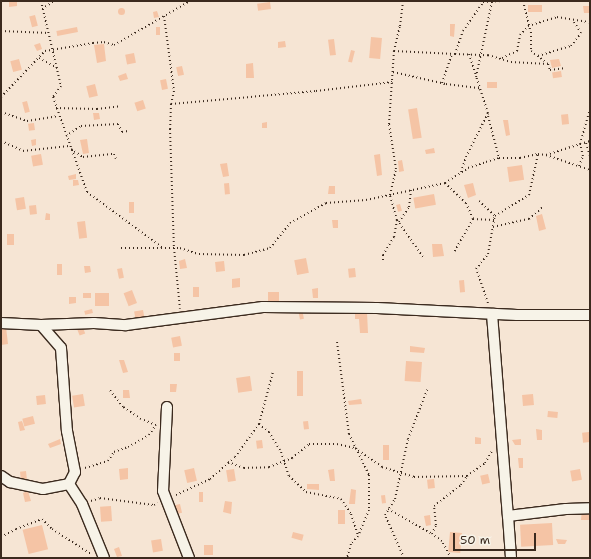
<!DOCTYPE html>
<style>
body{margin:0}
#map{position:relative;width:591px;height:559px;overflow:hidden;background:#f6e5d4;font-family:"Shantell Sans",sans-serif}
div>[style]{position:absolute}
.building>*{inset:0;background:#f5c4a5;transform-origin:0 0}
.round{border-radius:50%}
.path>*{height:2px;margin-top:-1px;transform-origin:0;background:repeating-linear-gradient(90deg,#3b2a1e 0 1px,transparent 0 4px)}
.roads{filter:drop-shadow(1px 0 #3b2a1e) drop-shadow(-1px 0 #3b2a1e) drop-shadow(0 1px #3b2a1e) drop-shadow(0 -1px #3b2a1e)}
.street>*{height:10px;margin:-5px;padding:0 5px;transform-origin:5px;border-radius:5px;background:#f7f3e8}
span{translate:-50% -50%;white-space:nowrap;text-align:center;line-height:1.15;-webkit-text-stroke:3.5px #f7f3e8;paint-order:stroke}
.frame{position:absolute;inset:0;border:2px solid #3b2a1e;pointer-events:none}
.scale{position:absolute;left:453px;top:533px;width:83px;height:18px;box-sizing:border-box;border:2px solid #3b2a1e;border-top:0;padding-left:5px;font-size:12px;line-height:14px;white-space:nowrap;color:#3b2a1e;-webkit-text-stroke:3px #f7f3e8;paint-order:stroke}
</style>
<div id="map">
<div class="building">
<i style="clip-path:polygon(9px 1px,17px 1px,17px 6px,9px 7px)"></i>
<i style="left:270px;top:2px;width:7px;height:13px;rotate:82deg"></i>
<i style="left:542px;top:5px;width:7px;height:14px;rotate:90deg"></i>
<i style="clip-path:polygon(583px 6px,590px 6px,590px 13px,584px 13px)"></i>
<i class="round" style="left:117.5px;top:7.5px;width:7px;height:7px"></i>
<i style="clip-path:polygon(157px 11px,159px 17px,154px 18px,153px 12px)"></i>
<i style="left:35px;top:15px;width:11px;height:6px;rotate:75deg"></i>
<i style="clip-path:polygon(450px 24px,455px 24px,454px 37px,450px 36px)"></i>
<i style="left:77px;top:27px;width:5px;height:21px;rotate:79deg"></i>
<i style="left:156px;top:27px;width:4px;height:8px"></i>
<i style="left:371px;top:37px;width:11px;height:21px;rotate:5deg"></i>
<i style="left:334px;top:39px;width:16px;height:6px;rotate:83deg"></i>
<i style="clip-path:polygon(285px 41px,286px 47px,278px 48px,278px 42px)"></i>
<i style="clip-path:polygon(40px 43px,42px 49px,37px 51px,34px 45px)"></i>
<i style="clip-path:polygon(104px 44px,106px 61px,97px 63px,94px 45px)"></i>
<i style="left:351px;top:50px;width:4px;height:12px;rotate:14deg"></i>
<i style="left:134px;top:53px;width:10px;height:9px;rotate:79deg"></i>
<i style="left:19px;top:59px;width:11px;height:9px;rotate:75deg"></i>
<i style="clip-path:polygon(559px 59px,561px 66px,552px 68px,550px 60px)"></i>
<i style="clip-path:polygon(253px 63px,254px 78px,246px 78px,246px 64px)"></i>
<i style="left:182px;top:66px;width:9px;height:6px;rotate:77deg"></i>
<i style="left:561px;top:71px;width:6px;height:9px;rotate:81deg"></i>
<i style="clip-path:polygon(126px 73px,128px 79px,120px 81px,118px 76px)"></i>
<i style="left:166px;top:79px;width:10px;height:6px;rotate:79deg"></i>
<i style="left:497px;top:82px;width:6px;height:10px;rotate:90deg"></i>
<i style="left:95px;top:84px;width:12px;height:9px;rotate:76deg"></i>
<i style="left:143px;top:100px;width:9px;height:9px;rotate:72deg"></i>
<i style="left:27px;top:101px;width:11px;height:5px;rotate:75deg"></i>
<i style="left:417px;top:108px;width:30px;height:9px;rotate:81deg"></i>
<i style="clip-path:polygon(93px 113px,99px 113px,100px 119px,94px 120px)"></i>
<i style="left:568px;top:114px;width:10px;height:7px;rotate:84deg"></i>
<i style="clip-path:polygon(503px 120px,508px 120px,510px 135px,506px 136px)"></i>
<i style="clip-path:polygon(267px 122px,267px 128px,262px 128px,262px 123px)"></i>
<i style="left:34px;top:123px;width:7px;height:6px;rotate:82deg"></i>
<i style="clip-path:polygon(36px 139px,36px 145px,32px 146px,31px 140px)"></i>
<i style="clip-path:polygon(87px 139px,89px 153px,83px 154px,80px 140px)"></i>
<i style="clip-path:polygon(434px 148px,435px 153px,426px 154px,425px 150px)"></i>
<i style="left:41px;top:154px;width:11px;height:10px;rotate:80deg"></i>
<i style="clip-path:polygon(380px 154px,382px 175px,377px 176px,374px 155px)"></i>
<i style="clip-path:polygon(402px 160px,404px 171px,399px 172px,398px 161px)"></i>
<i style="clip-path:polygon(227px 163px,229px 176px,223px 177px,220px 164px)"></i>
<i style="left:522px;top:165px;width:15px;height:15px;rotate:82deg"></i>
<i style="clip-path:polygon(76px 174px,76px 179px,69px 180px,68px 176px)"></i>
<i style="clip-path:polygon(73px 180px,78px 180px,79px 185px,73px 186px)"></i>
<i style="left:229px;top:183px;width:11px;height:5px;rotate:85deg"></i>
<i style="clip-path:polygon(473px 183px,476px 195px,468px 198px,464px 185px)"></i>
<i style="clip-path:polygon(329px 186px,335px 186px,335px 194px,328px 194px)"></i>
<i style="left:434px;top:194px;width:11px;height:21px;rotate:80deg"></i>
<i style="left:24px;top:197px;width:12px;height:9px;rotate:81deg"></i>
<i style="left:129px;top:202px;width:5px;height:11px"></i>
<i style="left:400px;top:204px;width:7px;height:4px;rotate:74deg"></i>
<i style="left:36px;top:205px;width:9px;height:7px;rotate:84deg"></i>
<i style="clip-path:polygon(46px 213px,50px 214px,50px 220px,45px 220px)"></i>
<i style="clip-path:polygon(542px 214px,546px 229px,539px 231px,536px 216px)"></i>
<i style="clip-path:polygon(332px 220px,338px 220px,338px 228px,333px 228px)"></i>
<i style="left:85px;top:221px;width:17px;height:8px;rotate:83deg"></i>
<i style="left:7px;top:234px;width:7px;height:11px"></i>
<i style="clip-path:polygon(432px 244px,442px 244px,444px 256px,433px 257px)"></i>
<i style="left:306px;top:258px;width:15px;height:12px;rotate:79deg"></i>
<i style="clip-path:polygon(185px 259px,187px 268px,180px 269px,179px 261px)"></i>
<i style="left:224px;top:261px;width:10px;height:9px;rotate:84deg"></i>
<i style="left:57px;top:264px;width:5px;height:11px"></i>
<i style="clip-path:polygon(84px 266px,90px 266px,91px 272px,85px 273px)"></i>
<i style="left:122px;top:268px;width:10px;height:5px;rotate:79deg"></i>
<i style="left:355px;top:268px;width:9px;height:7px;rotate:84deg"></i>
<i style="clip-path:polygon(240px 278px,240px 287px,232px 288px,232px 279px)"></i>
<i style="left:464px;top:280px;width:12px;height:5px;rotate:85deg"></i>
<i style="left:193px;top:287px;width:6px;height:10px"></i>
<i style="clip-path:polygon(318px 288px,318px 298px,313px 298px,312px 289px)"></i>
<i style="left:132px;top:290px;width:14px;height:9px;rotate:69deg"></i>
<i style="left:268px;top:292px;width:11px;height:11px"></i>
<i style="left:83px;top:293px;width:8px;height:5px"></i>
<i style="left:95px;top:293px;width:14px;height:13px"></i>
<i style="clip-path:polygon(69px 297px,76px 297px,76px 303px,69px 304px)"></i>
<i style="left:92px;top:309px;width:4px;height:8px;rotate:76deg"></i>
<i style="left:302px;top:309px;width:10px;height:4px;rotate:79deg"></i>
<i style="left:143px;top:310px;width:11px;height:9px;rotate:80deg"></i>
<i style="clip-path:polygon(355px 312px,367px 312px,368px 333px,360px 333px,359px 319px,355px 319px)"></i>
<i style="left:82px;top:325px;width:9px;height:6px;rotate:69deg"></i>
<i style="clip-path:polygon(6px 327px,8px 344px,1px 345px,1px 328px)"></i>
<i style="left:180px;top:336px;width:10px;height:9px;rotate:79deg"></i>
<i style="clip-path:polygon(410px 346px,425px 348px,424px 353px,410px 352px)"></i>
<i style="left:174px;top:353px;width:6px;height:8px"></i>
<i style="clip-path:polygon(119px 360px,124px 360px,128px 372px,123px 373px)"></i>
<i style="left:406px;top:361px;width:16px;height:20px;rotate:4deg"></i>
<i style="left:297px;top:371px;width:6px;height:25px"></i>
<i style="left:250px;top:376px;width:15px;height:14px;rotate:82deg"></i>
<i style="clip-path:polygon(170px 384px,177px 384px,176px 392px,170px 392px)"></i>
<i style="clip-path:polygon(123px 390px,129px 390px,130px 398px,123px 398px)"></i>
<i style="left:83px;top:394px;width:12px;height:11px;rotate:81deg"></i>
<i style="left:533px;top:394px;width:11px;height:11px;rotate:85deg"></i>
<i style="left:45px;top:395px;width:9px;height:9px;rotate:84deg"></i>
<i style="clip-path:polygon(361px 399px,362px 404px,349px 405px,348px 401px)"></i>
<i style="left:548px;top:411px;width:10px;height:6px;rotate:6deg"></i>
<i style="left:33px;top:416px;width:8px;height:11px;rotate:76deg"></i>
<i style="clip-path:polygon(22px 421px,25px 430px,20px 431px,18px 422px)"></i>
<i style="left:308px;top:421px;width:8px;height:5px;rotate:83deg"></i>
<i style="clip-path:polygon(536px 429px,542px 430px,542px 440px,537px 440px)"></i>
<i style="left:589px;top:432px;width:10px;height:7px;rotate:84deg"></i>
<i style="clip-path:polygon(475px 437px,481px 438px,481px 444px,475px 444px)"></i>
<i style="clip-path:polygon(60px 439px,61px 444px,50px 448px,48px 444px)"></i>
<i style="clip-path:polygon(521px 439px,521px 445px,515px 445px,512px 440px)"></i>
<i style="left:262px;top:440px;width:8px;height:6px;rotate:83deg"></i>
<i style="left:383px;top:445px;width:6px;height:15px"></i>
<i style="clip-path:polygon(518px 458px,523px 458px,523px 468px,519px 468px)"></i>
<i style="clip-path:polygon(128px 468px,128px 479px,120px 480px,119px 469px)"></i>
<i style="left:194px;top:468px;width:13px;height:10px;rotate:77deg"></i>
<i style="left:234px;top:469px;width:12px;height:8px;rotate:81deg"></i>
<i style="clip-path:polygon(334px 469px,335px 481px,330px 481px,328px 470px)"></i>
<i style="left:580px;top:469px;width:11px;height:10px;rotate:80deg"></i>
<i style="left:26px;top:471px;width:10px;height:6px;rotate:84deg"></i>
<i style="left:488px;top:474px;width:9px;height:8px;rotate:77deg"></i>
<i style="left:434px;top:479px;width:9px;height:7px;rotate:84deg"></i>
<i style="clip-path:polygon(307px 484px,319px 484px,319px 490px,307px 489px)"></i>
<i style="clip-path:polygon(351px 489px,356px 490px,355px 504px,349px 504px)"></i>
<i style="clip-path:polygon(28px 491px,31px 501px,25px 502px,23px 493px)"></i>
<i style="left:199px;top:492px;width:4px;height:10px"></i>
<i style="left:385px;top:495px;width:8px;height:4px;rotate:83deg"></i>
<i style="clip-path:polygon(225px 501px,232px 502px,231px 514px,223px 512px)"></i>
<i style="left:180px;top:504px;width:9px;height:9px;rotate:77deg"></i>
<i style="left:111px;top:506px;width:15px;height:11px;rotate:86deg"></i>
<i style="clip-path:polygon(582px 509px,590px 510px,590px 520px,581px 520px)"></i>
<i style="left:338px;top:510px;width:7px;height:14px"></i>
<i style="clip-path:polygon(430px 515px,431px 525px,426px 526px,424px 516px)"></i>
<i style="left:552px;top:523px;width:22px;height:32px;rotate:87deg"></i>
<i style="left:42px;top:525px;width:25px;height:20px;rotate:76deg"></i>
<i style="left:293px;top:532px;width:11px;height:6px;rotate:15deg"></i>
<i style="left:450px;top:532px;width:12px;height:20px;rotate:5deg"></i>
<i style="left:161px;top:539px;width:12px;height:10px;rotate:81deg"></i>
<i style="clip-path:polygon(556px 539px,567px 540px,565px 544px,558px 544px)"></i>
<i style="left:213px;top:545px;width:10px;height:9px;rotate:90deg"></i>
<i style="clip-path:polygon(119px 547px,122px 556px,117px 557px,114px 549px)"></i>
</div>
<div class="path">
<i style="left:41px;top:1px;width:87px;rotate:76.8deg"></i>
<i style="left:61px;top:86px;width:14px;rotate:126deg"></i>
<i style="left:53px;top:97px;width:101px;rotate:70.3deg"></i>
<i style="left:87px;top:192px;width:94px;rotate:36.4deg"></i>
<i style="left:523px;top:1px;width:32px;rotate:76deg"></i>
<i style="left:531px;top:32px;width:19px;rotate:90deg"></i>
<i style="left:531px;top:51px;width:20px;rotate:37deg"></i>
<i style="left:483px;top:2px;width:19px;rotate:-3deg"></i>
<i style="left:42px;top:9px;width:14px;rotate:-34deg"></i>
<i style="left:164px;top:16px;width:76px;rotate:82.4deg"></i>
<i style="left:174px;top:91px;width:13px;rotate:103deg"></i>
<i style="left:171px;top:104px;width:25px;rotate:92deg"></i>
<i style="left:170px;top:129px;width:119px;rotate:88.1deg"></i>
<i style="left:174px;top:248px;width:61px;rotate:84.4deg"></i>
<i style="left:1px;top:31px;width:48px;rotate:2.4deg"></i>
<i style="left:394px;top:51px;width:61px;rotate:2.8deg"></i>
<i style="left:455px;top:54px;width:24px;rotate:-71deg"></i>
<i style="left:463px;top:31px;width:37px;rotate:-55deg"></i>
<i style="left:455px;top:54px;width:33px;rotate:2deg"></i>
<i style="left:488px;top:55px;width:24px;rotate:17deg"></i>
<i style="left:511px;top:62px;width:37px;rotate:3deg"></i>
<i style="left:548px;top:64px;width:6px;rotate:72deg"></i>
<i style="left:550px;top:70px;width:16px;rotate:-7deg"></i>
<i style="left:469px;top:54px;width:23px;rotate:72deg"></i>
<i style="left:538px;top:56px;width:34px;rotate:-17deg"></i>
<i style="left:571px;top:46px;width:16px;rotate:-52deg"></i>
<i style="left:581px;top:33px;width:15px;rotate:-122deg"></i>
<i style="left:39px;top:58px;width:21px;rotate:29deg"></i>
<i style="left:502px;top:58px;width:17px;rotate:-25deg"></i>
<i style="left:517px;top:51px;width:16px;rotate:-79deg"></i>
<i style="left:520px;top:35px;width:12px;rotate:-48deg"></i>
<i style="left:528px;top:26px;width:30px;rotate:-17deg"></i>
<i style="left:557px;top:17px;width:33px;rotate:9deg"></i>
<i style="left:393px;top:72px;width:54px;rotate:12.8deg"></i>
<i style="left:446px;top:84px;width:34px;rotate:7deg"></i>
<i style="left:442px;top:83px;width:31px;rotate:-71deg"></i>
<i style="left:1px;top:97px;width:64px;rotate:-46.3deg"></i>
<i style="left:45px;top:51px;width:49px;rotate:-9.5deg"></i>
<i style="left:93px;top:43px;width:11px;rotate:-5deg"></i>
<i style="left:104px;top:42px;width:10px;rotate:17deg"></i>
<i style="left:114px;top:45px;width:88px;rotate:-30.1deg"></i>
<i style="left:171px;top:104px;width:146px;rotate:-5.1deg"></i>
<i style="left:316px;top:91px;width:77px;rotate:-6.8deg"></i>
<i style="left:56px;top:108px;width:41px;rotate:1.4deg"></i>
<i style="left:97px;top:109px;width:23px;rotate:-7deg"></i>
<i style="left:1px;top:112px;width:28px;rotate:19deg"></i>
<i style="left:27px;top:121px;width:32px;rotate:-9deg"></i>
<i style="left:488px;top:116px;width:43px;rotate:75.3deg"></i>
<i style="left:66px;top:136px;width:18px;rotate:-34deg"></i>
<i style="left:81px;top:126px;width:37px;rotate:-3deg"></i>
<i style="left:118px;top:124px;width:9px;rotate:63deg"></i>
<i style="left:122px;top:132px;width:6px;rotate:-9deg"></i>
<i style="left:1px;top:141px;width:24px;rotate:24deg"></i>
<i style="left:23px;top:151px;width:46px;rotate:-6.2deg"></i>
<i style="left:586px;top:143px;width:14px;rotate:73deg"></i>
<i style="left:71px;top:149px;width:14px;rotate:34deg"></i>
<i style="left:83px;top:157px;width:31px;rotate:-6deg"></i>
<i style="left:114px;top:154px;width:5px;rotate:68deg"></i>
<i style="left:546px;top:155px;width:46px;rotate:18.8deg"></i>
<i style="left:579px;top:166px;width:11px;rotate:-68deg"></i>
<i style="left:583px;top:156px;width:12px;rotate:-104deg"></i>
<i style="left:580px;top:144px;width:37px;rotate:-74deg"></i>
<i style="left:461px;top:172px;width:16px;rotate:-72deg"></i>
<i style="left:466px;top:157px;width:49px;rotate:-63.4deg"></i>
<i style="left:488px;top:113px;width:38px;rotate:-108deg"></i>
<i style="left:476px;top:77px;width:77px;rotate:-78deg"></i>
<i style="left:445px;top:183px;width:29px;rotate:44deg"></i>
<i style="left:466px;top:203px;width:17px;rotate:66deg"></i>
<i style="left:473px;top:219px;width:38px;rotate:120deg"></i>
<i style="left:479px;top:201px;width:22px;rotate:43deg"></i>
<i style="left:473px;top:219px;width:21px;rotate:3deg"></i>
<i style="left:397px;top:220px;width:45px;rotate:54.9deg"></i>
<i style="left:399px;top:222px;width:18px;rotate:-56deg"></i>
<i style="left:409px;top:207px;width:17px;rotate:-83deg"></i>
<i style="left:493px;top:227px;width:37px;rotate:-13deg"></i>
<i style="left:529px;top:219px;width:18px;rotate:-41deg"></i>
<i style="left:121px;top:248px;width:59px"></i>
<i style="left:180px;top:248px;width:20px;rotate:18deg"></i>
<i style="left:199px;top:254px;width:45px;rotate:1.3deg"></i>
<i style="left:244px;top:255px;width:27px;rotate:-15deg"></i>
<i style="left:270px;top:248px;width:32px;rotate:-51deg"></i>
<i style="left:290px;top:223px;width:41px;rotate:-29.1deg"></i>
<i style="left:326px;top:203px;width:40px;rotate:-4.3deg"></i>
<i style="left:366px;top:200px;width:81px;rotate:-12.1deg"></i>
<i style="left:445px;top:183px;width:27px;rotate:-33deg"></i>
<i style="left:468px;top:168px;width:19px;rotate:-18deg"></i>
<i style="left:486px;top:162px;width:14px;rotate:-17deg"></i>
<i style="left:499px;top:158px;width:21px"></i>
<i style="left:520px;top:158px;width:18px;rotate:-13deg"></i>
<i style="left:538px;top:154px;width:8px;rotate:7deg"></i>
<i style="left:546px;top:155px;width:46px;rotate:-17.7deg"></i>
<i style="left:383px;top:260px;width:5px;rotate:-90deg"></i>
<i style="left:383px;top:255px;width:21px;rotate:-59deg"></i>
<i style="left:394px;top:237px;width:17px;rotate:-80deg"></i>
<i style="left:397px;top:220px;width:26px;rotate:-106deg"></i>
<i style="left:390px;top:195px;width:27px;rotate:-77deg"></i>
<i style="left:396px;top:169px;width:46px;rotate:-98.8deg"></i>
<i style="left:389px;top:124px;width:73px;rotate:-86.1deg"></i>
<i style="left:394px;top:51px;width:26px;rotate:-77deg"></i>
<i style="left:400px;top:26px;width:25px;rotate:-83deg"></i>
<i style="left:488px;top:303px;width:36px;rotate:-109deg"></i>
<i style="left:476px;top:269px;width:19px;rotate:-51deg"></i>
<i style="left:488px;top:254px;width:39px;rotate:-80deg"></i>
<i style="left:495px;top:216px;width:40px;rotate:-32deg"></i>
<i style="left:529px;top:195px;width:42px;rotate:-77.6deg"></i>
<i style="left:337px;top:342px;width:93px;rotate:82.6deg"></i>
<i style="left:349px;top:434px;width:46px;rotate:64deg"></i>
<i style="left:369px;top:475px;width:35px;rotate:90deg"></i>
<i style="left:369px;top:510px;width:28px;rotate:113deg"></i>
<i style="left:358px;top:536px;width:11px;rotate:131deg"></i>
<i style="left:351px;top:544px;width:15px;rotate:106deg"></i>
<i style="left:259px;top:424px;width:13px;rotate:39deg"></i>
<i style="left:269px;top:432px;width:23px;rotate:59deg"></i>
<i style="left:281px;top:452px;width:25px;rotate:72deg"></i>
<i style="left:289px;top:476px;width:23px;rotate:43deg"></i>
<i style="left:306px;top:492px;width:36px;rotate:11deg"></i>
<i style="left:341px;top:499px;width:18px;rotate:56deg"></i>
<i style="left:351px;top:514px;width:23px;rotate:72deg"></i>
<i style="left:228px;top:462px;width:17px;rotate:21deg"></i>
<i style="left:244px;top:468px;width:25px;rotate:-2deg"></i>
<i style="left:269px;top:467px;width:25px;rotate:-21deg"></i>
<i style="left:292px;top:458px;width:22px;rotate:-39deg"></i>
<i style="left:309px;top:444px;width:28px"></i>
<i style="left:337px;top:444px;width:18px;rotate:13deg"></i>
<i style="left:355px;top:448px;width:33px;rotate:35deg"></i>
<i style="left:382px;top:467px;width:34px;rotate:17deg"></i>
<i style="left:414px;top:477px;width:53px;rotate:-1.1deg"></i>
<i style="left:467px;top:476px;width:22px;rotate:-36deg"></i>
<i style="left:485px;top:463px;width:14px;rotate:-60deg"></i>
<i style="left:85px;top:468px;width:24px;rotate:-17deg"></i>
<i style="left:108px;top:461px;width:11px;rotate:-56deg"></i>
<i style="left:114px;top:452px;width:15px;rotate:-20deg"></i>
<i style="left:128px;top:447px;width:24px;rotate:-30deg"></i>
<i style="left:149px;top:435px;width:12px;rotate:-55deg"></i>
<i style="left:156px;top:425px;width:16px;rotate:-158deg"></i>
<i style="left:141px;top:419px;width:22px;rotate:-146deg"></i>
<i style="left:123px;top:407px;width:23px;rotate:-128deg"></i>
<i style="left:176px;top:495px;width:38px;rotate:-25deg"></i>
<i style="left:210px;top:479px;width:33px;rotate:-41deg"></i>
<i style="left:235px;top:457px;width:41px;rotate:-54deg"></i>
<i style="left:259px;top:424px;width:54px;rotate:-74.9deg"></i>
<i style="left:91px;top:501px;width:9px;rotate:-18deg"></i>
<i style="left:100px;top:498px;width:54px;rotate:7.4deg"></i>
<i style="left:154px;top:505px;width:4px;rotate:-34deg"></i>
<i style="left:388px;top:509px;width:51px;rotate:29.6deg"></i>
<i style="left:1px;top:537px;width:17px;rotate:-28deg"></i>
<i style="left:16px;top:529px;width:28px;rotate:-21deg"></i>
<i style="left:42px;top:519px;width:14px;rotate:45deg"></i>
<i style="left:52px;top:529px;width:46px;rotate:32.7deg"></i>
<i style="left:404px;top:558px;width:47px;rotate:-113.8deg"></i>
<i style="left:385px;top:515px;width:19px;rotate:-58deg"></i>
<i style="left:395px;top:499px;width:61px;rotate:-77.8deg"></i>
<i style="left:408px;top:439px;width:53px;rotate:-68.8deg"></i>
<i style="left:451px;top:558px;width:19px;rotate:-118deg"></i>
<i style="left:442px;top:541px;width:12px;rotate:-145deg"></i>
<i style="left:432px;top:534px;width:10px;rotate:-66deg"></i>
<i style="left:436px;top:525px;width:19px;rotate:-96deg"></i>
<i style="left:434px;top:506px;width:34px;rotate:-38deg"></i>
<i style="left:461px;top:485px;width:11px;rotate:-56deg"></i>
</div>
<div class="roads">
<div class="street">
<i style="left:492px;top:314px;width:203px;rotate:85.5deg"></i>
<i style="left:508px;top:516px;width:58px;rotate:-6.9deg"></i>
<i style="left:566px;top:509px;width:24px;rotate:-2deg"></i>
<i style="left:1px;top:323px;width:40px;rotate:2.9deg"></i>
<i style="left:41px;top:325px;width:30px;rotate:49deg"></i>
<i style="left:61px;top:348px;width:83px;rotate:85.9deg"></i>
<i style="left:67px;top:431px;width:42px;rotate:79deg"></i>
<i style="left:75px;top:472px;width:13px;rotate:117deg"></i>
<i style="left:69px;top:484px;width:24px;rotate:57deg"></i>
<i style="left:82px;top:504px;width:58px;rotate:67.8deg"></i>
<i style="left:41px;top:325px;width:53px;rotate:-2.2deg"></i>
<i style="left:94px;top:323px;width:32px;rotate:4deg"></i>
<i style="left:126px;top:325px;width:138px;rotate:-7.5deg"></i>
<i style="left:263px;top:307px;width:114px;rotate:0.5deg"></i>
<i style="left:377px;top:308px;width:140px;rotate:2.9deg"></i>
<i style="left:517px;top:315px;width:73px"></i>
<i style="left:167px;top:407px;width:84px;rotate:92.7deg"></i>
<i style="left:163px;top:491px;width:72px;rotate:68.8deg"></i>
<i style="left:1px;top:476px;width:11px;rotate:34deg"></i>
<i style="left:10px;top:482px;width:34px;rotate:12deg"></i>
<i style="left:43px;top:489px;width:26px;rotate:-11deg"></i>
<i style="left:508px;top:516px;width:42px;rotate:85.9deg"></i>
</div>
</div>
<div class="frame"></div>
<div class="scale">50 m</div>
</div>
